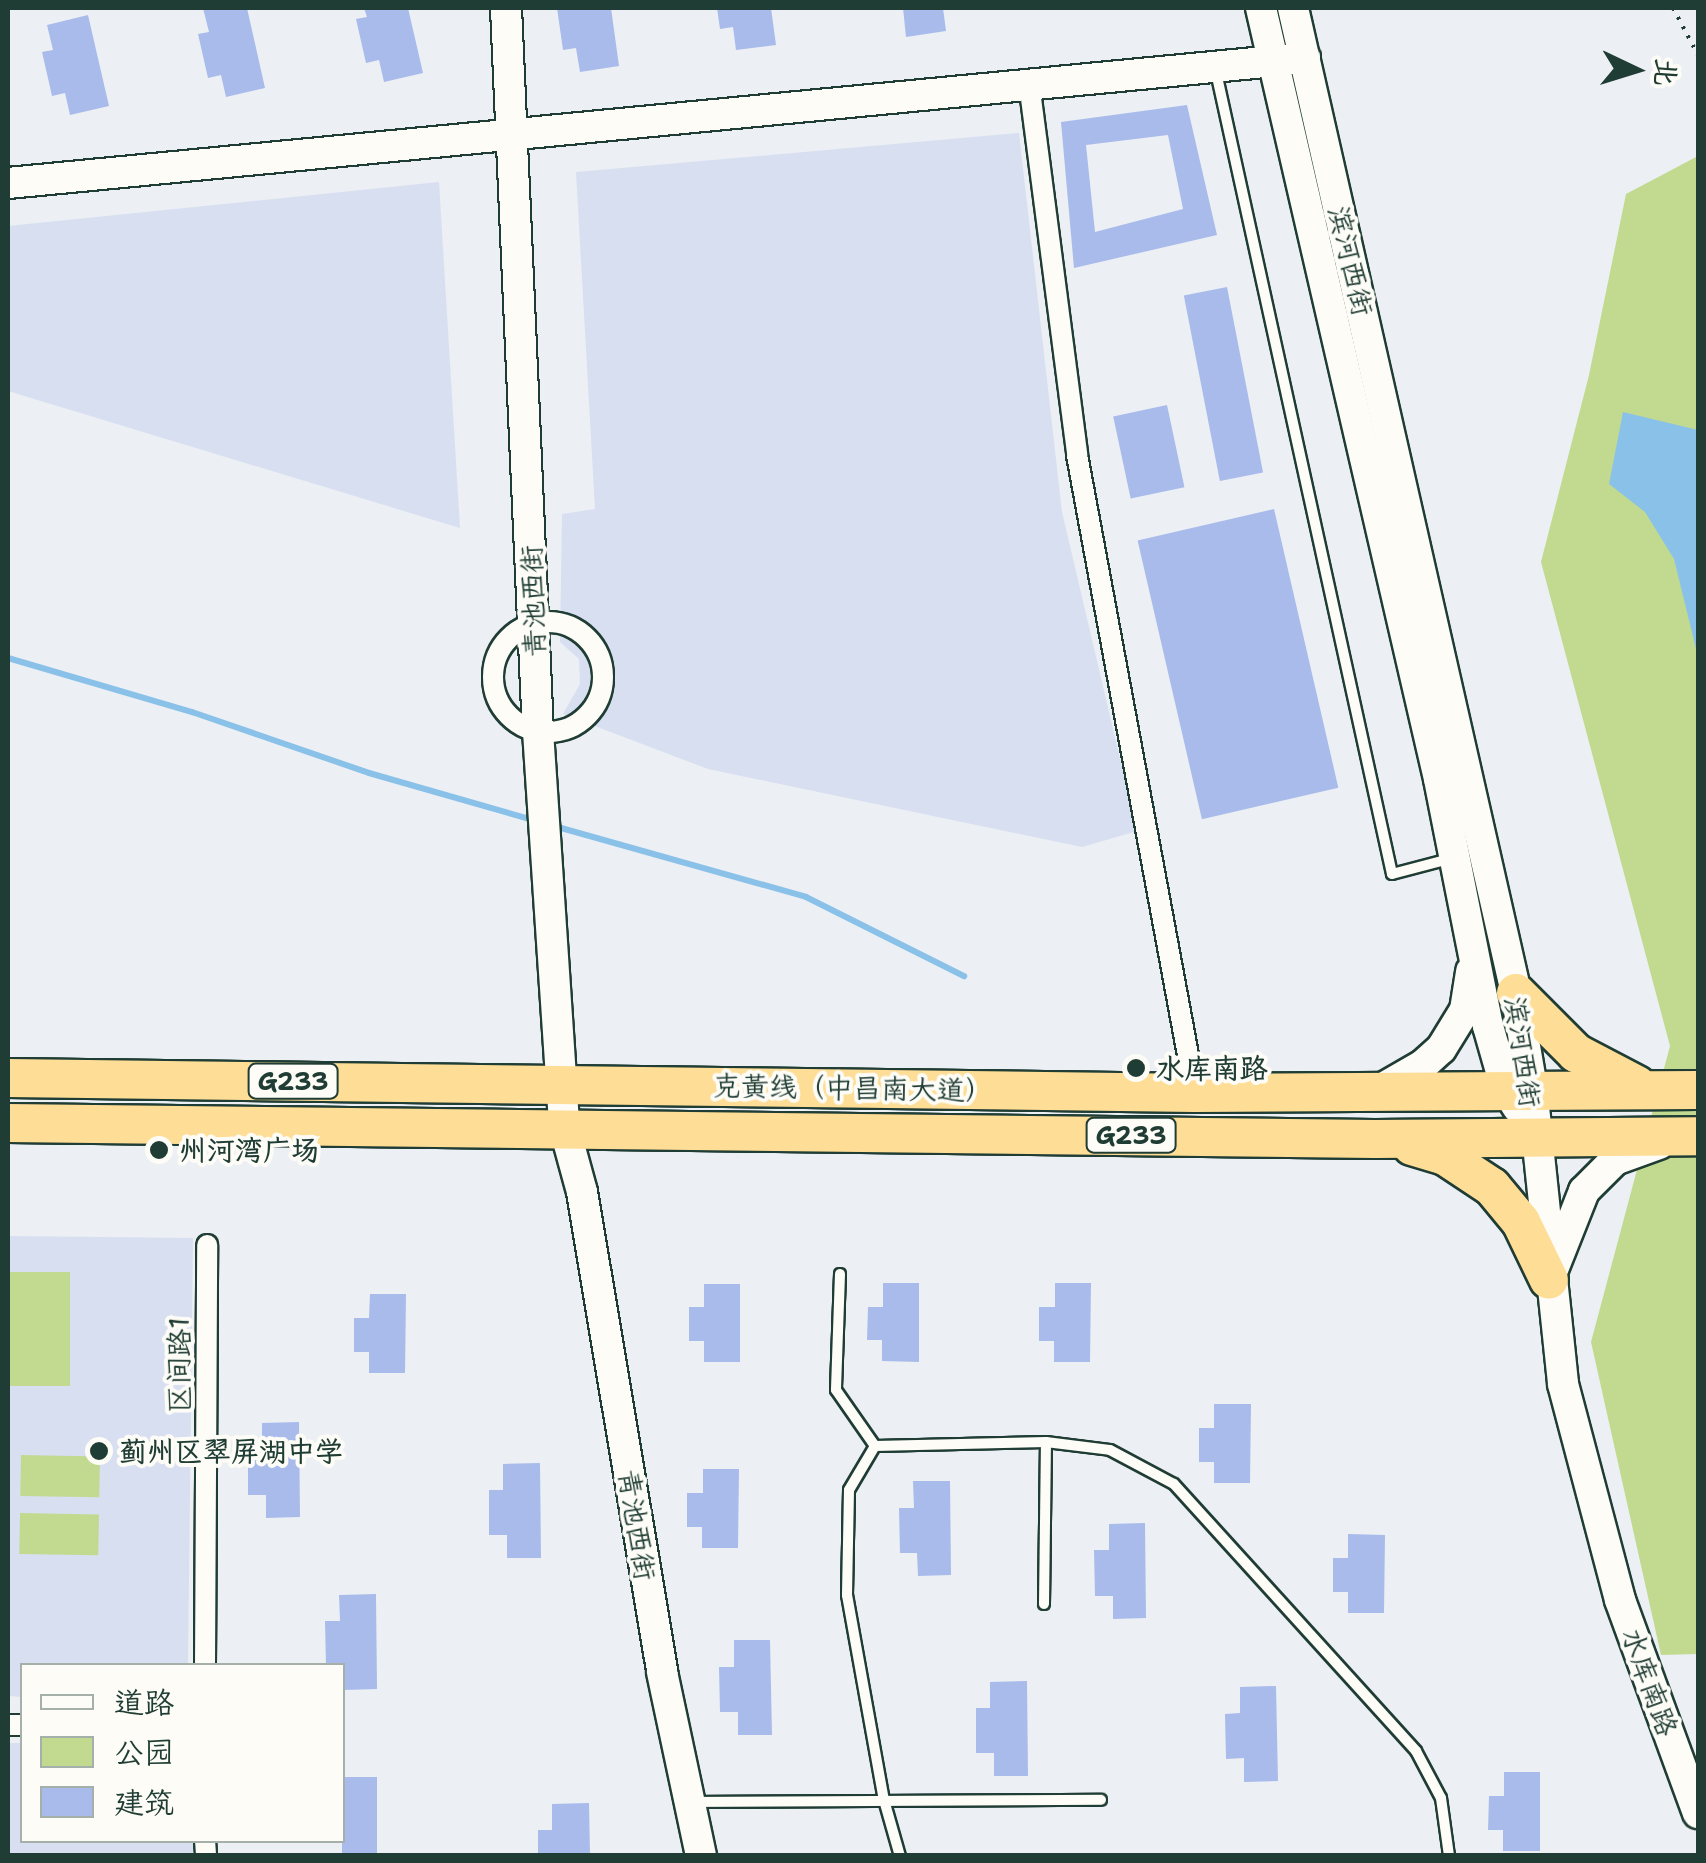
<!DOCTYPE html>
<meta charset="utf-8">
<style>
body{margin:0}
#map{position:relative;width:1706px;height:1863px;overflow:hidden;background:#eceff4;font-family:"Shantell Sans","LXGW WenKai TC",sans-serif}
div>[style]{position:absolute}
.built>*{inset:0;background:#d8dff1}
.green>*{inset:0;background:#c1da90;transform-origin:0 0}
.water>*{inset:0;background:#8ac1e8}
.stream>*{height:6px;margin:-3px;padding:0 3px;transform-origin:3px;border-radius:3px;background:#8ac1e8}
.building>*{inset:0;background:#a8bbea;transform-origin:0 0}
.path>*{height:4px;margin-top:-2px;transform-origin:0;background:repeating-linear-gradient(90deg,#1f3d34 0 2.5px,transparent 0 10.5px)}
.roads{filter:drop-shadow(2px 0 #1f3d34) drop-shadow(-2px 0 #1f3d34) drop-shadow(0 2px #1f3d34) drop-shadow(0 -2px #1f3d34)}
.lane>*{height:10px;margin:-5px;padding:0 5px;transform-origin:5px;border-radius:5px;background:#fdfcf7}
.street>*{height:20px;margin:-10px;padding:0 10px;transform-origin:10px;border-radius:10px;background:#fdfcf7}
.street>.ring{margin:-10px;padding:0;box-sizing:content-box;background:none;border:20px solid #fdfcf7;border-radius:50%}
.secondary>*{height:30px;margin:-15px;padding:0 15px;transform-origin:15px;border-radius:15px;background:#fdfcf7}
.highway>*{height:38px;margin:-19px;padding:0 19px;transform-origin:19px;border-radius:19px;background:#fedd96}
.dots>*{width:28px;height:28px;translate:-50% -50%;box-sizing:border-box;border:5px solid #fdfcf7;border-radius:50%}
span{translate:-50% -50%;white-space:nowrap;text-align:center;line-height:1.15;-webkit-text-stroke:8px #fdfcf7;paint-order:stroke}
.shield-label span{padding:2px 8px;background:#fdfcf7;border:2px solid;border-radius:8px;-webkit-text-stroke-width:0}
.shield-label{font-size:25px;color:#1f3d34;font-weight:700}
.street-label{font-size:28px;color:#1f3d34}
.poi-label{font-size:28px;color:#1f3d34;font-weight:700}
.left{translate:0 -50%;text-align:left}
.frame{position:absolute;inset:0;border:10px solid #1f3d34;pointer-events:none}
.legend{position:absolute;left:20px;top:1663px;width:325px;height:180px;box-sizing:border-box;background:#fdfcf7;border:2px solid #a4b0a9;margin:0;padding:12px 18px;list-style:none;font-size:30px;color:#1f3d34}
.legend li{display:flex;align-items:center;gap:20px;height:50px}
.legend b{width:50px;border:2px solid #a4b0a9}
.north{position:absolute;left:1586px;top:20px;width:100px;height:100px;-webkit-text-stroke:8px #fdfcf7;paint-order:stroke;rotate:94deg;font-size:28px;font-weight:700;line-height:40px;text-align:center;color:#1f3d34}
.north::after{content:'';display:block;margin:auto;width:35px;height:45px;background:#1f3d34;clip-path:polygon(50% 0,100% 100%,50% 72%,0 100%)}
</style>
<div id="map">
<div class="built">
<i style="clip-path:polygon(1019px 133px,1062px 512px,1137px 831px,1082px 847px,708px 769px,563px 714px,580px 684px,579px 659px,560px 642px,562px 514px,595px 509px,576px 172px)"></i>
<i style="clip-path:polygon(439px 182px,460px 528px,8px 391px,8px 226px)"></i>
<i style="clip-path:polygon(8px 1236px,193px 1238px,188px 1665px,22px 1666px,22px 1697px,8px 1696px)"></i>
<i style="clip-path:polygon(8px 1743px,22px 1743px,22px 1840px,198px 1841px,197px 1855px,8px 1856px)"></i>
</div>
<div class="green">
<i style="clip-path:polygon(1698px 156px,1698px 1654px,1661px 1655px,1591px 1342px,1670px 1046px,1541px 562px,1589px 375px,1626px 194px)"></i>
<i style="left:8px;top:1272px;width:62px;height:114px"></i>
<i style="left:21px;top:1455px;width:79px;height:41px;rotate:1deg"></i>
<i style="left:20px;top:1513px;width:79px;height:41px;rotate:1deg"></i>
</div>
<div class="water">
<i style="clip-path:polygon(1623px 412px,1698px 430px,1698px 657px,1674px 559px,1645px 512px,1609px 484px)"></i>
</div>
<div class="stream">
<i style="left:8px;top:658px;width:192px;rotate:16.4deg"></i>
<i style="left:192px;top:712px;width:187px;rotate:19deg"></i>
<i style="left:369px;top:773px;width:171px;rotate:16deg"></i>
<i style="left:554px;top:826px;width:262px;rotate:15.7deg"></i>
<i style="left:806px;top:897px;width:177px;rotate:26.6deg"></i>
</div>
<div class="building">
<i style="clip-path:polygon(203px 8px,247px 8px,265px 88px,226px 97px,221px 75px,208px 78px,198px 34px,209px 32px)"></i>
<i style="clip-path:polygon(364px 8px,408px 8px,423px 73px,384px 82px,379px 60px,366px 63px,356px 19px,367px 17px)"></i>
<i style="clip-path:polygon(557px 8px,611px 8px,619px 66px,580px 72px,576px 48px,563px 50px)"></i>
<i style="clip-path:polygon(717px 8px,771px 8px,776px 45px,736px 50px,733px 27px,720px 29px)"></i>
<i style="clip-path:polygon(903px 8px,943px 8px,946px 31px,906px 37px)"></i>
<i style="clip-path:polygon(88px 15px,109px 106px,70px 115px,65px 93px,52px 96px,42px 52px,53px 50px,47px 25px)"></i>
<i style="clip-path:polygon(evenodd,1187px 105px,1217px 235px,1074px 268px,1061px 122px,1187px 105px,1168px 135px,1183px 209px,1095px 232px,1086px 145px,1168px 135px)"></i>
<i style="left:1227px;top:287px;width:189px;height:44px;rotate:79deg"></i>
<i style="left:1167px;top:405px;width:84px;height:55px;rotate:78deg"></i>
<i style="left:1274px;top:509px;width:286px;height:140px;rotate:77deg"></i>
<i style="clip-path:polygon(883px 1283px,919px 1283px,919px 1362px,882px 1361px,882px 1340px,867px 1340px,868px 1307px,883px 1307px)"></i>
<i style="clip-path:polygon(1055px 1283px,1091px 1283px,1090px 1362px,1054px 1362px,1054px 1341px,1039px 1341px,1039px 1307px,1055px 1307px)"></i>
<i style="clip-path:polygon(704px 1284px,740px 1284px,740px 1362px,704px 1362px,704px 1341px,689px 1341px,689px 1307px,704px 1307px)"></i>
<i style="clip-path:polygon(370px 1294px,406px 1294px,405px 1373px,369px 1373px,369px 1352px,354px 1352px,354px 1318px,369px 1318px)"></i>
<i style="clip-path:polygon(1214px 1404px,1251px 1404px,1250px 1483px,1214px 1483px,1214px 1462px,1199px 1462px,1199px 1428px,1214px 1428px)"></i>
<i style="clip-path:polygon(299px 1422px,300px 1517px,266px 1518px,266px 1495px,248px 1495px,248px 1449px,262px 1449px,262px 1423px)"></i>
<i style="clip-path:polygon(540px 1463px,541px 1558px,507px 1558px,507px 1535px,489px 1535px,489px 1490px,503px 1490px,503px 1464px)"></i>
<i style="clip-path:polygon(703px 1469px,739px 1469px,738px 1548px,702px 1548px,702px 1527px,687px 1527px,687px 1493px,703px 1493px)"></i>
<i style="clip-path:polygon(913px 1481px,950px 1481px,951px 1575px,918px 1576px,917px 1553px,900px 1553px,899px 1508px,914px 1508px)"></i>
<i style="clip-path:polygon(1145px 1523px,1146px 1618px,1113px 1619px,1113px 1596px,1095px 1596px,1094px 1550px,1109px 1550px,1109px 1524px)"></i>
<i style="clip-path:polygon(1348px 1534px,1385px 1535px,1384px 1613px,1348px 1613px,1348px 1592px,1333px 1592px,1333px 1558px,1348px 1558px)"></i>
<i style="clip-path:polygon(376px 1594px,377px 1689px,344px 1690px,343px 1666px,326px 1666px,325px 1621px,340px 1621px,339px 1595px)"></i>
<i style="clip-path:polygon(734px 1640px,770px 1640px,772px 1735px,738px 1735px,738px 1712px,720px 1712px,719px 1667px,734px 1667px)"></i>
<i style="clip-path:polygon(1027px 1681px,1028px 1776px,994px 1776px,994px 1753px,976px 1753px,976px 1708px,990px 1708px,990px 1682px)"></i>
<i style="clip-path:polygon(1276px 1686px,1278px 1781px,1244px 1782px,1244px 1758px,1226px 1759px,1225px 1714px,1240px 1713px,1240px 1687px)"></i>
<i style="clip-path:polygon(1504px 1772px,1540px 1772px,1540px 1851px,1503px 1851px,1503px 1830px,1488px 1830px,1489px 1796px,1504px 1796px)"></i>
<i style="left:342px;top:1777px;width:35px;height:79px"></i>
<i style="clip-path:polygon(589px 1803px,590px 1856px,538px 1856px,538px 1830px,552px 1830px,552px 1804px)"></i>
</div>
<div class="path">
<i style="left:1673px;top:8px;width:53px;rotate:62deg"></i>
</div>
<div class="roads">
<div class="lane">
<i style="left:1216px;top:72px;width:821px;rotate:77.62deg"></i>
<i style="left:1392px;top:874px;width:63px;rotate:-14.7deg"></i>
<i style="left:840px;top:1274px;width:116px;rotate:92deg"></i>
<i style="left:836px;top:1390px;width:68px;rotate:55.1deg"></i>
<i style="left:875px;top:1446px;width:51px;rotate:120.6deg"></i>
<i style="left:849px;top:1490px;width:105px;rotate:91.1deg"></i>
<i style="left:847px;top:1595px;width:208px;rotate:79.8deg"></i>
<i style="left:884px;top:1800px;width:58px;rotate:74.1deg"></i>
<i style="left:875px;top:1446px;width:171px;rotate:-1.3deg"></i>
<i style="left:1046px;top:1442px;width:64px;rotate:7.1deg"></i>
<i style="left:1110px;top:1450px;width:72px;rotate:28deg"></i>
<i style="left:1174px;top:1484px;width:360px;rotate:47.8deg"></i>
<i style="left:1416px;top:1751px;width:53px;rotate:62deg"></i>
<i style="left:1441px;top:1798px;width:59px;rotate:82.1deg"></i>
<i style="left:1044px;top:1604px;width:162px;rotate:-89.3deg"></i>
<i style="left:692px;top:1802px;width:409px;rotate:-0.3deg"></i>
</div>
<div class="street">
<i style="left:1029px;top:83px;width:375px;rotate:82.6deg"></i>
<i style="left:1077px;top:455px;width:649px;rotate:79.52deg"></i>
<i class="ring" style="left:493px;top:622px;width:90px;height:90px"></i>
<i style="left:205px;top:1666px;width:421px;rotate:-89.7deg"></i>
<i style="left:8px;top:1725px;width:14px"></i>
<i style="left:205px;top:1840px;width:16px;rotate:86deg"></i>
</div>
<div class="secondary">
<i style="left:506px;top:8px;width:724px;rotate:87.47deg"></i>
<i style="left:538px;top:731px;width:396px;rotate:86.2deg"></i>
<i style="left:564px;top:1126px;width:68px;rotate:74.7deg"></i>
<i style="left:582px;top:1192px;width:487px;rotate:80.5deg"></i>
<i style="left:662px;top:1672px;width:188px;rotate:78deg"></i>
<i style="left:1261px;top:8px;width:791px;rotate:77deg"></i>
<i style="left:1439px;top:779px;width:252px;rotate:78.8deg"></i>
<i style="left:1488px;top:1026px;width:66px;rotate:74.1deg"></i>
<i style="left:1506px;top:1089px;width:22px;rotate:58deg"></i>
<i style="left:1293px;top:8px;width:1010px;rotate:77.24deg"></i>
<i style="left:1516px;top:993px;width:96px;rotate:80.4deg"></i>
<i style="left:1532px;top:1088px;width:298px;rotate:84deg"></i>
<i style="left:1563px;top:1384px;width:223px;rotate:75.2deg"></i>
<i style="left:1620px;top:1600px;width:227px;rotate:69.9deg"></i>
<i style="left:8px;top:183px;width:1303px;rotate:-5.5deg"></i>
<i style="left:1376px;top:1092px;width:54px;rotate:-29.9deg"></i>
<i style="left:1423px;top:1065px;width:24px;rotate:-42deg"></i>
<i style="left:1441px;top:1049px;width:46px;rotate:-58.4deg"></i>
<i style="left:1465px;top:1010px;width:39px;rotate:-81deg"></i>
<i style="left:1552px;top:1272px;width:87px;rotate:-68.4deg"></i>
<i style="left:1584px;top:1191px;width:44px;rotate:-45deg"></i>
<i style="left:1615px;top:1160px;width:47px;rotate:-20deg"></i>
</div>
<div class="highway">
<i style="left:1516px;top:993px;width:85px;rotate:45deg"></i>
<i style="left:1576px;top:1053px;width:69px;rotate:27.7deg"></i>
<i style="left:8px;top:1078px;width:1187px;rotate:0.72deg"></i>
<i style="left:1195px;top:1093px;width:503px;rotate:-0.34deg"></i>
<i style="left:8px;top:1123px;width:1367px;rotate:0.67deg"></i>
<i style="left:1375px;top:1139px;width:323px;rotate:-0.5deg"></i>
<i style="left:1412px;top:1146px;width:34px;rotate:17deg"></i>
<i style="left:1445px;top:1156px;width:56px;rotate:33.4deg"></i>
<i style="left:1492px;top:1187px;width:45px;rotate:50.4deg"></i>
<i style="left:1521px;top:1222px;width:64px;rotate:64.2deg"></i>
</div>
</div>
<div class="dots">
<i style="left:1136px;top:1068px;background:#1f3d34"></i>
<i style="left:159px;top:1150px;background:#1f3d34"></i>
<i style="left:99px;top:1451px;background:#1f3d34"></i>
</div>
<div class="shield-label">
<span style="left:293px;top:1081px">G233</span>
<span style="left:1131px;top:1135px">G233</span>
</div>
<div class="street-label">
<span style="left:1351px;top:261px;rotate:77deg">滨河西街</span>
<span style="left:533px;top:601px;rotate:-92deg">青池西街</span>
<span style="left:1523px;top:1052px;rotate:82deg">滨河西街</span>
<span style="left:853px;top:1088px;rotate:1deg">克黄线（中昌南大道）</span>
<span style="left:179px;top:1365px;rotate:-90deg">区间路1</span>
<span style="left:637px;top:1525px;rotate:81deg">青池西街</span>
<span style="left:1650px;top:1682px;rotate:70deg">水库南路</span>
</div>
<div class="poi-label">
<span class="left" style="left:1156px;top:1068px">水库南路</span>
<span class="left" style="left:179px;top:1150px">州河湾广场</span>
<span class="left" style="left:119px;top:1451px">蓟州区翠屏湖中学</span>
</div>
<div class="frame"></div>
<ul class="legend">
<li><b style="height:12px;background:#fdfcf7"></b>道路</li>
<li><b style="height:28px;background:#c1da90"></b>公园</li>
<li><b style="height:28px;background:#a8bbea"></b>建筑</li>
</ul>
<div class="north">北</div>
</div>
